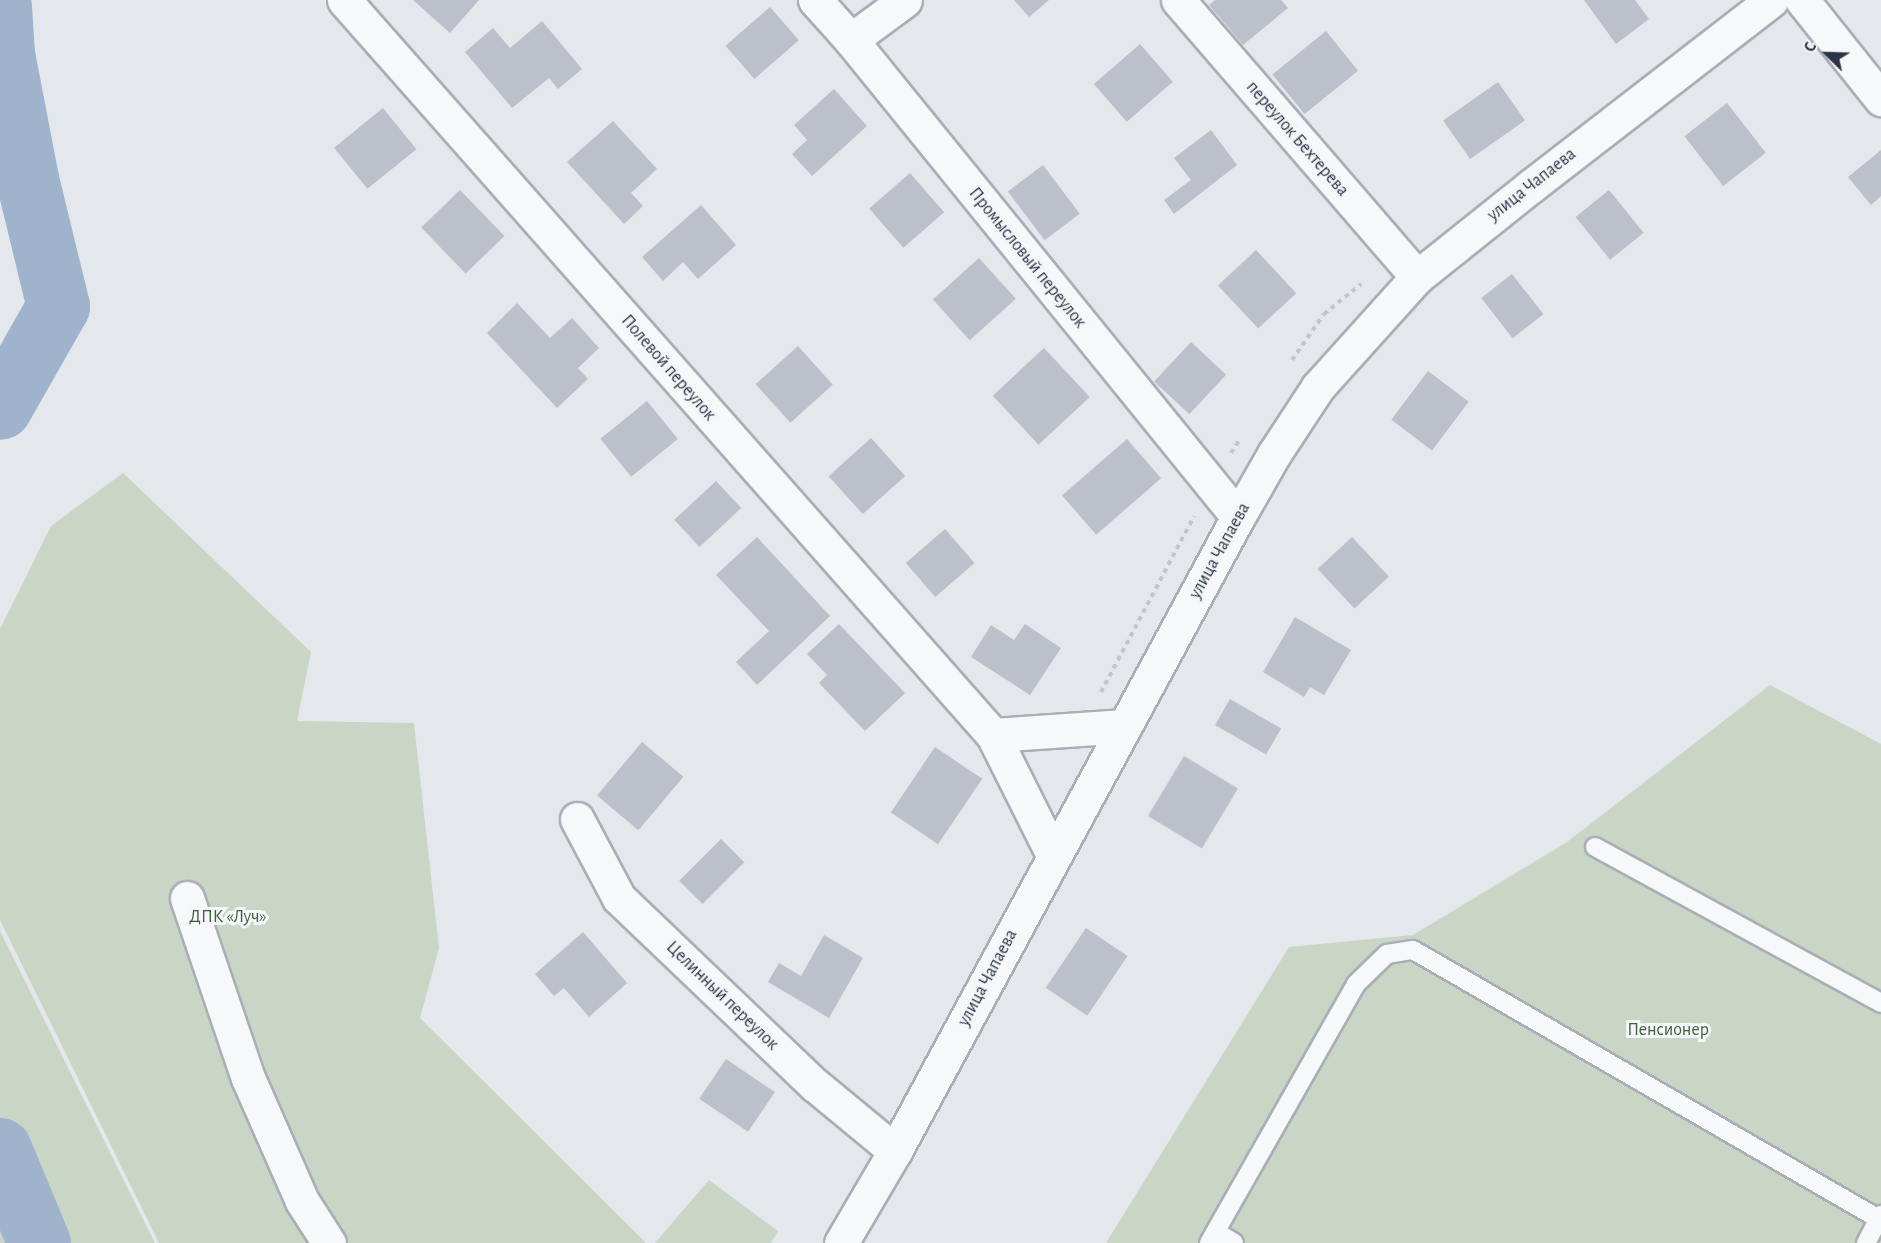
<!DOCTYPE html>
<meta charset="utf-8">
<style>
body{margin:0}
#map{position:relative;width:1881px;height:1243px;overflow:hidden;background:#e4e7ec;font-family:"Alegreya Sans",sans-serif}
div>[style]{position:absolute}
.green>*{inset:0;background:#c9d6c5}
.river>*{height:63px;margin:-31.5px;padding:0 31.5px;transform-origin:31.5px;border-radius:31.5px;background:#9fb4cc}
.building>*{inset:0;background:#bbc0ca;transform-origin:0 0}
.path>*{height:4px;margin-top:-2px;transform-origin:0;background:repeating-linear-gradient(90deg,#c2c5cb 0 4.5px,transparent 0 9px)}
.roads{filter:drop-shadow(2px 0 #a9aeb7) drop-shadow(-2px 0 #a9aeb7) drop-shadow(0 2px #a9aeb7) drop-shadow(0 -2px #a9aeb7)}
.service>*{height:18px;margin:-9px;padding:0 9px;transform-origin:9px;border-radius:9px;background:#f7f8fa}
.minor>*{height:33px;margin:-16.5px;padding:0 16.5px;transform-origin:16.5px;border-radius:16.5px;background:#f7f8fa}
.tertiary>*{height:33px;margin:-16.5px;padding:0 16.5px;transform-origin:16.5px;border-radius:16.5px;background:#f7f8fa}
span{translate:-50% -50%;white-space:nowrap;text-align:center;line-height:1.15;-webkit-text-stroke:6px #f4f6f9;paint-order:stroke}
.street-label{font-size:18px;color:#2b3445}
.park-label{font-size:18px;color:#3f6138}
.north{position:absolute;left:1797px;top:24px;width:60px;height:60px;-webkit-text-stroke:4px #f4f6f9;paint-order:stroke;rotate:293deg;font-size:16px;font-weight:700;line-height:24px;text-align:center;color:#2b3445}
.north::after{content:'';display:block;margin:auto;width:21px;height:27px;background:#2b3445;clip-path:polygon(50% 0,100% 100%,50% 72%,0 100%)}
</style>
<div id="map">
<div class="green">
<i style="clip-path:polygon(123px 473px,311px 652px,297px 721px,414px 723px,439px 948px,420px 1018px,646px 1243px,159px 1243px,0 920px,0 629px,51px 526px)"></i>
<i style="clip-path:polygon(1770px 685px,1881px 744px,1881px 1243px,1106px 1243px,1289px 947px,1413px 935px,1567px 842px)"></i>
<i style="clip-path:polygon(0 931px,155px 1243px,0 1243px)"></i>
<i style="clip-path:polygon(709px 1180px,778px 1231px,771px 1243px,655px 1243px)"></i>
</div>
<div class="river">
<i style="left:0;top:7px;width:47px;rotate:86.3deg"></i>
<i style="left:3px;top:54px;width:127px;rotate:79.1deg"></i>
<i style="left:27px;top:179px;width:131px;rotate:76.3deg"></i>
<i style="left:58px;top:306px;width:117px;rotate:119.6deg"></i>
<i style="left:0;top:1149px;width:102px;rotate:67.5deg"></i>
</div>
<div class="building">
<i style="clip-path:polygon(413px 0,479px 0,450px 33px)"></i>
<i style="clip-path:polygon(1014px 0,1049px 0,1029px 17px)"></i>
<i style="clip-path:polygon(1215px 0,1281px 0,1288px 8px,1243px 45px,1209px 5px)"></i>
<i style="clip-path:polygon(1584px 0,1635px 0,1649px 19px,1616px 44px)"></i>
<i style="left:770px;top:7px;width:44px;height:59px;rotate:49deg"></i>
<i style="clip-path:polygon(542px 21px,582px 69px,558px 89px,549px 78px,512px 108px,465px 52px,493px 28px,510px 48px)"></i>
<i style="left:1326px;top:31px;width:51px;height:69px;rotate:51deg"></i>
<i style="left:1140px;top:44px;width:50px;height:61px;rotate:49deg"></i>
<i style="left:1498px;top:82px;width:47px;height:67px;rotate:55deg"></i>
<i style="clip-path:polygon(834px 89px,867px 126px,812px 176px,792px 154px,807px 140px,794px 125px)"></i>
<i style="left:1727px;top:103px;width:63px;height:54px;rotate:52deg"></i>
<i style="left:383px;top:108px;width:53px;height:63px;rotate:51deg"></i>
<i style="clip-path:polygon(613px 121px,657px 169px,631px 193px,643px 206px,624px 224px,567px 162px)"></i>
<i style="clip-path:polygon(1211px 130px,1237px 165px,1174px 214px,1164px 200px,1191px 180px,1174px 158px)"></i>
<i style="clip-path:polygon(1881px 150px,1881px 196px,1871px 205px,1848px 177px)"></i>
<i style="left:1043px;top:165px;width:61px;height:44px;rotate:53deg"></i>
<i style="left:910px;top:173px;width:52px;height:54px;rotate:49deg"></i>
<i style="left:460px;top:190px;width:64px;height:54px;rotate:46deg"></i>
<i style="left:1609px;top:190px;width:55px;height:43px;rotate:51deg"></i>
<i style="clip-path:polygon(701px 205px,736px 245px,698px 279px,683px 262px,663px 281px,642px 257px)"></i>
<i style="left:1256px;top:250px;width:59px;height:52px;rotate:47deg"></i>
<i style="left:979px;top:258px;width:55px;height:62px;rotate:48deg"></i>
<i style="left:1512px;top:274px;width:51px;height:39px;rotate:52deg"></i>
<i style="clip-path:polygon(517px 303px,550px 338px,572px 318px,599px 348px,578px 368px,588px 379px,557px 408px,487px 333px)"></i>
<i style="left:1191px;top:342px;width:48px;height:54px;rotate:43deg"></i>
<i style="left:798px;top:346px;width:52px;height:57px;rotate:48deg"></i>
<i style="left:1044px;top:348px;width:67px;height:70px;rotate:47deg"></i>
<i style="left:1428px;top:371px;width:51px;height:61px;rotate:37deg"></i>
<i style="left:647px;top:401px;width:49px;height:60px;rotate:51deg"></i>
<i style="left:871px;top:438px;width:51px;height:57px;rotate:48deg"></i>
<i style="left:1127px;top:439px;width:52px;height:86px;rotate:49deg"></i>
<i style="left:716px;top:481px;width:37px;height:57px;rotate:47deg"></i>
<i style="left:945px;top:529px;width:45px;height:52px;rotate:49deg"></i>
<i style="clip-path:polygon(757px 537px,830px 616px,757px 685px,736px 662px,769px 631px,716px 575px)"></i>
<i style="left:1352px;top:537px;width:54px;height:47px;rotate:47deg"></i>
<i style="clip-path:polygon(1295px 617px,1351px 650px,1324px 695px,1310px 687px,1304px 697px,1263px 672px)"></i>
<i style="clip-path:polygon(839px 624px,905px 693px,865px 731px,819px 683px,827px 675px,807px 654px)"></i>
<i style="clip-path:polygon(1025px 624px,1061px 648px,1030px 695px,971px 657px,991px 625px,1014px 640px)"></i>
<i style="left:1230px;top:699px;width:59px;height:30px;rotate:30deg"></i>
<i style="left:642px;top:742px;width:54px;height:70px;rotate:40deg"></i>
<i style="left:935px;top:747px;width:57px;height:79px;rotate:34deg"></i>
<i style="left:1184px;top:756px;width:63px;height:70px;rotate:31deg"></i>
<i style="left:721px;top:839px;width:33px;height:59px;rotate:45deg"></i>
<i style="left:1086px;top:928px;width:50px;height:72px;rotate:34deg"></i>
<i style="clip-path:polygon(583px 932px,627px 983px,589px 1017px,564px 988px,554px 996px,535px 974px)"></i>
<i style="clip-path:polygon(824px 935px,863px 958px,829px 1018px,768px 982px,779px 963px,801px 976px)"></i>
<i style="left:726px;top:1059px;width:59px;height:48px;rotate:34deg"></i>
</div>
<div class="path">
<i style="left:1292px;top:360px;width:56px;rotate:-55.2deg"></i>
<i style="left:1324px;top:314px;width:48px;rotate:-39deg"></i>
<i style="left:1231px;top:453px;width:17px;rotate:-57deg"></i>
<i style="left:1101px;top:692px;width:199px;rotate:-62.1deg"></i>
</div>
<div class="roads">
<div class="service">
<i style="left:1595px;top:847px;width:326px;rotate:28.6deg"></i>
<i style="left:1216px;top:1232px;width:21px;rotate:31deg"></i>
<i style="left:1209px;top:1243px;width:298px;rotate:-60.4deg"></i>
<i style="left:1356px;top:984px;width:43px;rotate:-44.1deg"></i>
<i style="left:1387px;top:954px;width:26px;rotate:-9deg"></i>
<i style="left:1413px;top:950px;width:538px;rotate:30deg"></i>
<i style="left:1866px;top:1243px;width:32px;rotate:-62deg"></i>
</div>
<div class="minor">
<i style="left:344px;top:0;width:981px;rotate:48.56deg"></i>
<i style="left:993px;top:735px;width:136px;rotate:63.4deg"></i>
<i style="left:815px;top:0;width:54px;rotate:48deg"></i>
<i style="left:851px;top:40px;width:614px;rotate:50.95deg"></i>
<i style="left:1178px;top:0;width:366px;rotate:49.2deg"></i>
<i style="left:1802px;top:0;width:127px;rotate:51.4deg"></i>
<i style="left:851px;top:40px;width:67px;rotate:-36.5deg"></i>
<i style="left:993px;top:735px;width:132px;rotate:-3.9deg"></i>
<i style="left:577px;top:819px;width:89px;rotate:62deg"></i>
<i style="left:619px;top:898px;width:271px;rotate:43.7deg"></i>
<i style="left:815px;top:1085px;width:104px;rotate:39.5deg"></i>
<i style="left:187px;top:898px;width:190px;rotate:71.3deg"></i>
<i style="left:248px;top:1078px;width:134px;rotate:66.3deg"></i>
<i style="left:302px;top:1201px;width:50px;rotate:57.3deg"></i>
</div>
<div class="tertiary">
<i style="left:841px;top:1243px;width:107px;rotate:-59.6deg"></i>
<i style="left:895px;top:1151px;width:721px;rotate:-61.59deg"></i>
<i style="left:1238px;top:517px;width:73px;rotate:-60.3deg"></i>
<i style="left:1274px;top:454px;width:80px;rotate:-56.7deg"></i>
<i style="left:1318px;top:387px;width:148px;rotate:-48deg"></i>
<i style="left:1417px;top:277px;width:146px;rotate:-38.6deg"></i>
<i style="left:1531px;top:186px;width:304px;rotate:-37.7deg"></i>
</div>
</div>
<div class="street-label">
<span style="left:1297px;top:139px;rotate:49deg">переулок Бехтерева</span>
<span style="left:1532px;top:185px;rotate:-38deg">улица Чапаева</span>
<span style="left:1027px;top:258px;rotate:51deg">Промысловый переулок</span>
<span style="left:668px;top:368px;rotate:49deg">Полевой переулок</span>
<span style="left:1220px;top:551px;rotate:-61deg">улица Чапаева</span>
<span style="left:988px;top:978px;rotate:-62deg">улица Чапаева</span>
<span style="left:722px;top:996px;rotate:44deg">Целинный переулок</span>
</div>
<div class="park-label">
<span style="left:228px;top:917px">ДПК «Луч»</span>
<span style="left:1668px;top:1030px">Пенсионер</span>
</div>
<div class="north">С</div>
</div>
